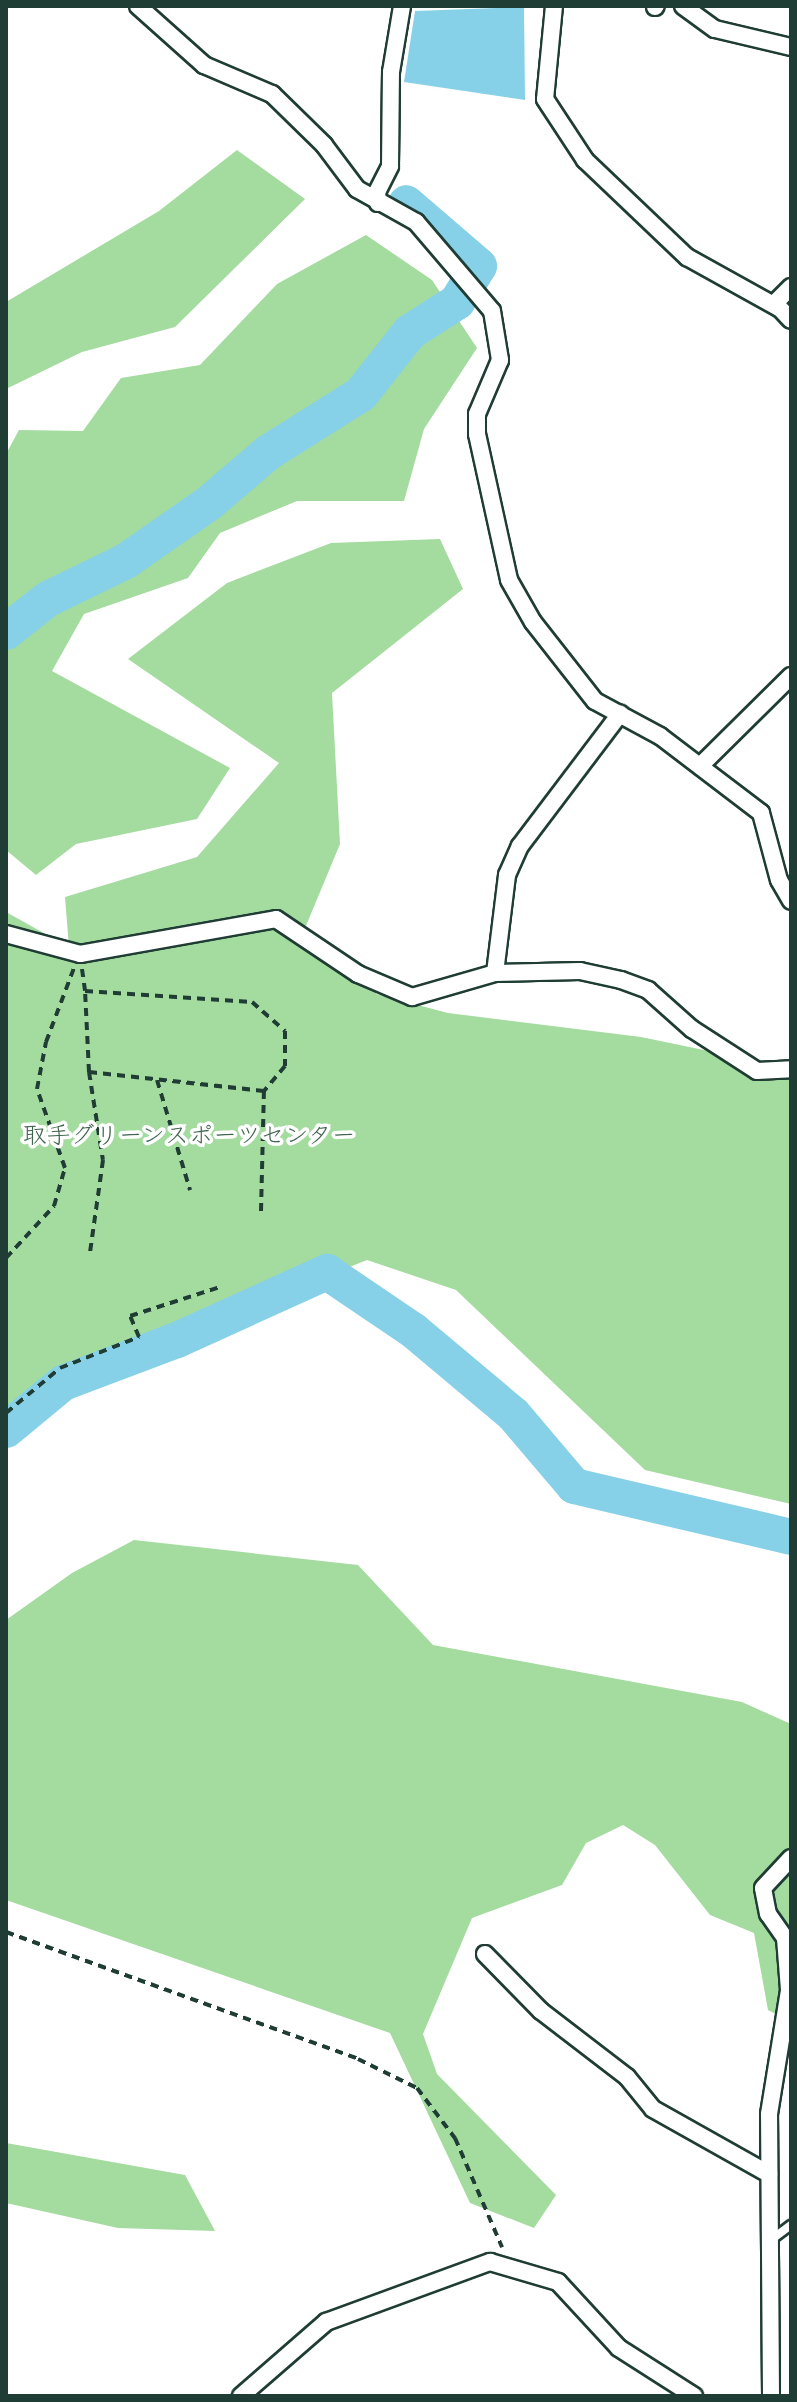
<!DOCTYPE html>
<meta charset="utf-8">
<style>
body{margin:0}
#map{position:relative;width:797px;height:2402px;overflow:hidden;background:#fff;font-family:"Patrick Hand","Klee One",sans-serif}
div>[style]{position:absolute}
.green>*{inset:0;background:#a4db9f}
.water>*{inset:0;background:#87d1e8}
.river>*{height:36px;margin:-18px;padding:0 18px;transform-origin:18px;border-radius:18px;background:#87d1e8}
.path>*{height:4px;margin-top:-2px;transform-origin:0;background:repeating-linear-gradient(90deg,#1f3d34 0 8px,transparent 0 14px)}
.roads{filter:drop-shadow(2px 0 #1f3d34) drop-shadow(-2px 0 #1f3d34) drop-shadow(0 2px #1f3d34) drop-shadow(0 -2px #1f3d34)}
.service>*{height:8px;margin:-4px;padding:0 4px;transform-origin:4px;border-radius:4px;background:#fff}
.minor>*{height:16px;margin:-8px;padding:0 8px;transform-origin:8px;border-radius:8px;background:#fff}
span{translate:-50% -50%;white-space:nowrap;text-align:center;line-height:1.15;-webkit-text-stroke:7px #fff;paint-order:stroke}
.park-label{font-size:24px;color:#40644f}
.frame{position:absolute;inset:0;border:8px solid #1f3d34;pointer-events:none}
</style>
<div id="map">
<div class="green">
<i style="clip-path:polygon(237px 150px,305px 199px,175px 327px,82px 352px,6px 389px,6px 302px,159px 211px)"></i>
<i style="clip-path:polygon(366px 235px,432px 280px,477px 348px,424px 429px,404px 501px,297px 501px,220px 533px,188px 578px,84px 614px,52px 671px,230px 768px,197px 819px,76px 844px,36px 875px,6px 850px,6px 454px,19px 430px,83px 431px,121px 378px,200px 365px,277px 284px)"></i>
<i style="clip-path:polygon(440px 539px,463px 589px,332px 693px,340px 844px,303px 933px,375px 982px,376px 994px,448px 1013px,641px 1037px,791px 1068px,791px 1504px,645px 1470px,456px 1290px,367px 1260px,78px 1376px,6px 1435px,6px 912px,69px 947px,65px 897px,197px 857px,279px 763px,128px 659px,227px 583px,331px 543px)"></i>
<i style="clip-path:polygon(134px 1540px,358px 1565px,433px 1645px,742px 1702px,791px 1724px,791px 2022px,768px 2010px,754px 1933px,710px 1915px,655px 1845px,623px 1825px,586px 1843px,562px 1885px,472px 1918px,423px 2034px,437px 2074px,556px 2195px,534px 2228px,470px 2203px,390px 2033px,6px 1900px,6px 1620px,72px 1573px)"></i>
<i style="clip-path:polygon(6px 2143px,185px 2175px,215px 2231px,118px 2228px,6px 2203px)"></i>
</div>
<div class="water">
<i style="clip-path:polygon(524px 7px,525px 100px,404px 82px,415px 11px)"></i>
</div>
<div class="river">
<i style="left:6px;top:632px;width:53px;rotate:-38.2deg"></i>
<i style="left:48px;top:599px;width:87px;rotate:-26deg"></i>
<i style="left:126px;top:561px;width:101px;rotate:-34.9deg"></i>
<i style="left:209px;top:503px;width:79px;rotate:-40.4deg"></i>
<i style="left:269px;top:452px;width:109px;rotate:-32.2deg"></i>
<i style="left:361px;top:394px;width:79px;rotate:-51.7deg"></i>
<i style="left:410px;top:332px;width:56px;rotate:-32.6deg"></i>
<i style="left:457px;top:302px;width:42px;rotate:-58.6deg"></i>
<i style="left:479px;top:266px;width:96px;rotate:-139.2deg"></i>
<i style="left:6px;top:1430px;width:74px;rotate:-39.5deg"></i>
<i style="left:63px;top:1383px;width:122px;rotate:-20.7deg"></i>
<i style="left:177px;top:1340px;width:165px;rotate:-24.4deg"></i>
<i style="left:327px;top:1272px;width:105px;rotate:34.1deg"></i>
<i style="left:414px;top:1331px;width:129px;rotate:40deg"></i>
<i style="left:513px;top:1414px;width:94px;rotate:49.7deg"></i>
<i style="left:574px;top:1486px;width:223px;rotate:13.2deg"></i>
</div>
<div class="path">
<i style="left:82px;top:969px;width:22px;rotate:82deg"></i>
<i style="left:85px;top:991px;width:167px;rotate:3.8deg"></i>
<i style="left:252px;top:1002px;width:44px;rotate:41.3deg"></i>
<i style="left:285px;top:1031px;width:35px;rotate:90deg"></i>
<i style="left:285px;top:1066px;width:33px;rotate:130deg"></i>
<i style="left:264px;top:1091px;width:176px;rotate:-173.8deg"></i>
<i style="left:89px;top:1072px;width:81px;rotate:-92.8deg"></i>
<i style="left:89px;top:1072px;width:89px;rotate:81deg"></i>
<i style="left:103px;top:1160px;width:94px;rotate:98deg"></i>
<i style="left:157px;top:1080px;width:115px;rotate:73.3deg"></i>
<i style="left:261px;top:1211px;width:120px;rotate:-88.6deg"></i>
<i style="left:6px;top:1258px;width:71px;rotate:-47.3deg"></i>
<i style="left:54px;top:1206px;width:40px;rotate:-74deg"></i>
<i style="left:65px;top:1168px;width:84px;rotate:-109.5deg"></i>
<i style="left:37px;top:1089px;width:48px;rotate:-79.2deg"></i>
<i style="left:46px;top:1042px;width:79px;rotate:-69.3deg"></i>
<i style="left:6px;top:1413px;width:70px;rotate:-39.8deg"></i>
<i style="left:60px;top:1368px;width:85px;rotate:-21.4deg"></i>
<i style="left:139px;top:1337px;width:23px;rotate:-113deg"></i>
<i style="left:130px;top:1316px;width:95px;rotate:-17.9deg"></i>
<i style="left:6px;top:1932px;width:374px;rotate:19.8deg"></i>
<i style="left:358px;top:2059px;width:66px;rotate:26.2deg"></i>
<i style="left:417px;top:2088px;width:63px;rotate:52.8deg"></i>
<i style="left:455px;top:2138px;width:119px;rotate:66.7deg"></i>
</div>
<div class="roads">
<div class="service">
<i style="left:771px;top:2240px;width:25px;rotate:-37deg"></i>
</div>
<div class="minor">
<i style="left:138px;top:6px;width:89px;rotate:41.8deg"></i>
<i style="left:204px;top:65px;width:74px;rotate:23.1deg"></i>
<i style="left:272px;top:94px;width:73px;rotate:44.4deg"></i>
<i style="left:324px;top:145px;width:55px;rotate:53.1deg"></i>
<i style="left:357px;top:189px;width:68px;rotate:29.2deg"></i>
<i style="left:416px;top:222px;width:117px;rotate:49.5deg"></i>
<i style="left:492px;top:311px;width:50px;rotate:80.7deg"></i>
<i style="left:500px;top:360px;width:59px;rotate:113.1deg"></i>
<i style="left:477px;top:414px;width:20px;rotate:90deg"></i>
<i style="left:477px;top:434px;width:149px;rotate:77.6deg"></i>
<i style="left:509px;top:580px;width:48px;rotate:60.3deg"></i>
<i style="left:533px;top:622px;width:100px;rotate:51.9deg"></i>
<i style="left:595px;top:701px;width:74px;rotate:28.3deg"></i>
<i style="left:660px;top:736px;width:127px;rotate:37.3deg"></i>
<i style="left:761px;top:813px;width:69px;rotate:75deg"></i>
<i style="left:779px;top:880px;width:24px;rotate:60deg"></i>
<i style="left:554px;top:6px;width:93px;rotate:95.5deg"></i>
<i style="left:545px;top:99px;width:73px;rotate:56.7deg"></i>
<i style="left:585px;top:160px;width:141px;rotate:43.6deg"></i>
<i style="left:687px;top:257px;width:105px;rotate:29deg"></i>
<i style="left:683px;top:6px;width:39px;rotate:36deg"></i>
<i style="left:715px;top:29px;width:78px;rotate:13.3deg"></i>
<i style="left:655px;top:7px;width:1px;rotate:-45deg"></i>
<i style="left:378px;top:203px;width:11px;rotate:-95deg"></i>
<i style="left:377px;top:192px;width:29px;rotate:-63deg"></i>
<i style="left:390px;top:166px;width:94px;rotate:-89.4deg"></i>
<i style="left:391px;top:72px;width:67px;rotate:-80.5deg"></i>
<i style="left:791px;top:287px;width:23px;rotate:135deg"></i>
<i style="left:775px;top:303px;width:23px;rotate:47deg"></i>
<i style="left:700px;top:766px;width:128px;rotate:-44.7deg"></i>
<i style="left:6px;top:934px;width:77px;rotate:15.1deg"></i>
<i style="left:80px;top:954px;width:199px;rotate:-10.1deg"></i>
<i style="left:276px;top:919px;width:99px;rotate:33.9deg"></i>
<i style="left:358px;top:974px;width:59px;rotate:23.1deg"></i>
<i style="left:412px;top:997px;width:86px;rotate:-16.1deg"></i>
<i style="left:495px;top:973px;width:85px;rotate:-1.3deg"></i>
<i style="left:580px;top:971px;width:42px;rotate:12.4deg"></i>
<i style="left:621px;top:980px;width:29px;rotate:20deg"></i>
<i style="left:648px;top:990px;width:59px;rotate:41.6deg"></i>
<i style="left:692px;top:1029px;width:77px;rotate:32.9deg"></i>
<i style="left:757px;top:1071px;width:34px;rotate:-3deg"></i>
<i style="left:495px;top:973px;width:99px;rotate:-83deg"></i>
<i style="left:507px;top:875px;width:32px;rotate:-66deg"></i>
<i style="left:520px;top:846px;width:166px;rotate:-52.9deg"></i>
<i style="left:485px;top:1954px;width:80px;rotate:45.5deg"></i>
<i style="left:541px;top:2011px;width:108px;rotate:37.5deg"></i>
<i style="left:627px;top:2077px;width:41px;rotate:50.9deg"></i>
<i style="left:653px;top:2109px;width:133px;rotate:29.3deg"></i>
<i style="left:241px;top:2396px;width:113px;rotate:-41deg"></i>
<i style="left:326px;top:2322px;width:175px;rotate:-20.1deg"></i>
<i style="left:490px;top:2262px;width:71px;rotate:16.4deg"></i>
<i style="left:558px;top:2282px;width:90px;rotate:47.3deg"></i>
<i style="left:619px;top:2348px;width:89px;rotate:32.6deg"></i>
<i style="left:771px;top:2396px;width:282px;rotate:-90.4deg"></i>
<i style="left:769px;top:2114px;width:126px;rotate:-80.8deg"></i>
<i style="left:789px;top:1990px;width:52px;rotate:-94.4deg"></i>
<i style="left:785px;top:1938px;width:29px;rotate:-125deg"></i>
<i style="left:768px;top:1914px;width:26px;rotate:-101deg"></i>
<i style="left:763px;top:1888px;width:41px;rotate:-47deg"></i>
</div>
</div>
<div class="park-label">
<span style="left:189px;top:1135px">取手グリーンスポーツセンター</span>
</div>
<div class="frame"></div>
</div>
